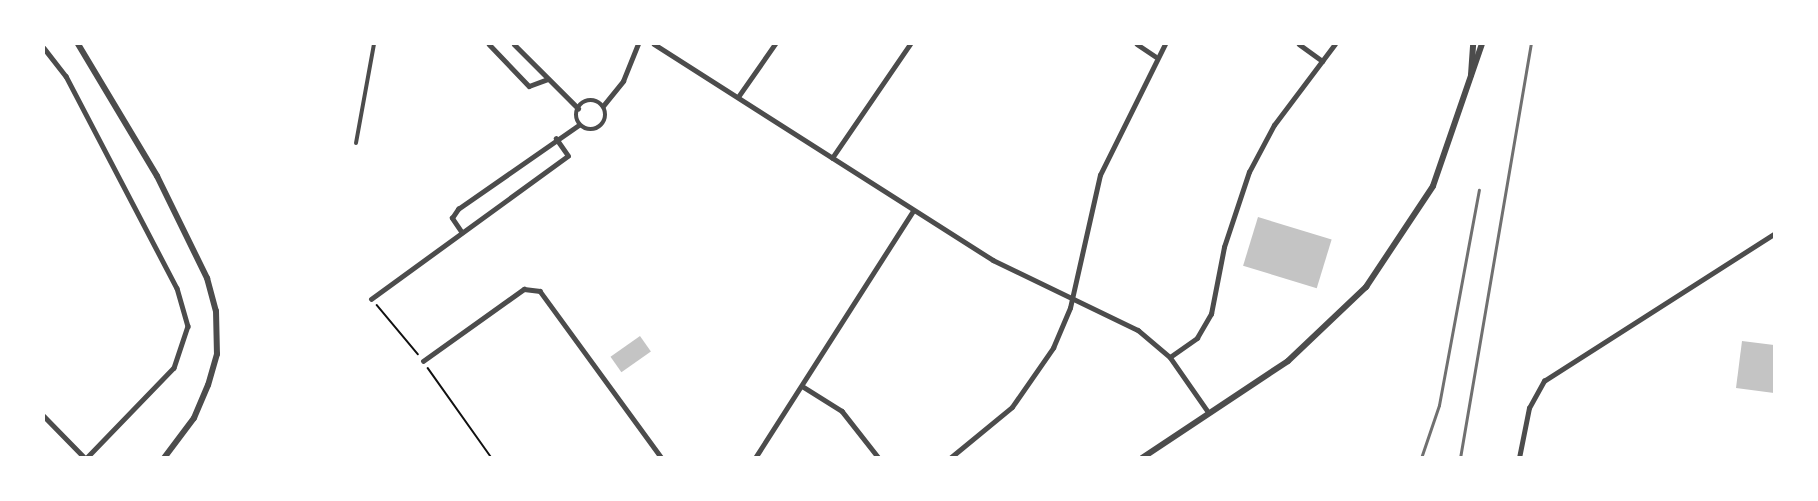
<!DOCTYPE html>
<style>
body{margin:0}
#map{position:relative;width:1818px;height:501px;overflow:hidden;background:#fff;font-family:"Playfair Display",serif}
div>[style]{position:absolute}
.building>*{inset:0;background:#c4c4c4;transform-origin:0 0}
.path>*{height:1.5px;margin:-0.75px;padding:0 0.75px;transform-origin:0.75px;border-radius:0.75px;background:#111}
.pedestrian>*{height:4px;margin:-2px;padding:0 2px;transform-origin:2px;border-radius:2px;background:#4c4c4c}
.minor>*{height:4.5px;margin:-2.25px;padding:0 2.25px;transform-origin:2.25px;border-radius:2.25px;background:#4c4c4c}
.minor>.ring{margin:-2.25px;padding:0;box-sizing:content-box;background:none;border:4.5px solid #4c4c4c;border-radius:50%}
.tertiary>*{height:6px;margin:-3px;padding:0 3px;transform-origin:3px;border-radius:3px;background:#4c4c4c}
.rail>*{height:3px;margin:-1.5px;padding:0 1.5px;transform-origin:1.5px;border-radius:1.5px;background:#707070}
span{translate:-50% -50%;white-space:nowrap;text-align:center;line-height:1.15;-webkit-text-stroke:5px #fff;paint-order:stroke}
.frame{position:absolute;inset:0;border:45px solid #fff;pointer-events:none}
</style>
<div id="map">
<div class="building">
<i style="left:1258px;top:217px;width:77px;height:51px;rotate:17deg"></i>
<i style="left:640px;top:336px;width:19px;height:36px;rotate:55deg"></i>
<i style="clip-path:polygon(1742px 341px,1774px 345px,1774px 393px,1736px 388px)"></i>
</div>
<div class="path">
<i style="left:377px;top:305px;width:64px;rotate:50.1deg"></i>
<i style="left:428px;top:368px;width:110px;rotate:54.6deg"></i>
</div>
<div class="pedestrian">
<i style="left:356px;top:143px;width:101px;rotate:-79.7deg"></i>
</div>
<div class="minor">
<i style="left:489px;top:44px;width:58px;rotate:46.4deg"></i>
<i style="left:529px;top:86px;width:20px;rotate:-20deg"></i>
<i style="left:514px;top:44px;width:91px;rotate:45deg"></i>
<i style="left:654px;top:44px;width:402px;rotate:32.5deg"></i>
<i style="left:993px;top:260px;width:161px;rotate:25.8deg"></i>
<i style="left:1138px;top:330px;width:42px;rotate:40.2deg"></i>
<i style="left:1170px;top:357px;width:68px;rotate:55.1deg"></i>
<i style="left:1137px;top:44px;width:22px;rotate:34deg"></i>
<i style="left:1299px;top:44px;width:29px;rotate:36deg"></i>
<i style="left:44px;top:48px;width:36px;rotate:52deg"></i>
<i style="left:66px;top:76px;width:239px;rotate:62.4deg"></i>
<i style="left:177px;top:288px;width:40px;rotate:74deg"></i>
<i style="left:188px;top:326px;width:44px;rotate:108.4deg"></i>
<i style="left:174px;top:368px;width:125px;rotate:134deg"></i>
<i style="left:738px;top:97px;width:65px;rotate:-55.1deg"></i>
<i class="ring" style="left:576px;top:100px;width:25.5px;height:25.5px"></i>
<i style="left:603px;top:106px;width:32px;rotate:-51deg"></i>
<i style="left:623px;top:81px;width:40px;rotate:-68deg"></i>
<i style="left:832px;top:158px;width:138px;rotate:-55.6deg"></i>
<i style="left:462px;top:233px;width:18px;rotate:-124deg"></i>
<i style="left:452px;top:218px;width:11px;rotate:-56deg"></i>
<i style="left:458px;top:209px;width:147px;rotate:-34.8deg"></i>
<i style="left:371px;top:299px;width:243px;rotate:-36deg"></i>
<i style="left:568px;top:156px;width:21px;rotate:-125deg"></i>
<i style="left:1170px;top:357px;width:33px;rotate:-35deg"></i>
<i style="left:1197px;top:338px;width:28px;rotate:-60deg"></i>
<i style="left:1211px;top:314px;width:68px;rotate:-79deg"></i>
<i style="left:1224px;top:247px;width:79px;rotate:-71.6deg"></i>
<i style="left:1249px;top:172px;width:53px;rotate:-62deg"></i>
<i style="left:1274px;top:125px;width:101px;rotate:-53deg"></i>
<i style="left:423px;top:361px;width:124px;rotate:-35.5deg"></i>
<i style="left:524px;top:289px;width:16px;rotate:7deg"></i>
<i style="left:540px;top:291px;width:207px;rotate:53.9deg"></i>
<i style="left:802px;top:386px;width:47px;rotate:32deg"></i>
<i style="left:842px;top:411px;width:60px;rotate:51.8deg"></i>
<i style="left:44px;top:416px;width:59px;rotate:45.7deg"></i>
<i style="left:755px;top:458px;width:293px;rotate:-57.4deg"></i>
<i style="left:950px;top:458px;width:80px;rotate:-39.4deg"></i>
<i style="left:1012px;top:407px;width:72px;rotate:-55.2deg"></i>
<i style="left:1053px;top:348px;width:43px;rotate:-67deg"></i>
<i style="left:1070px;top:308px;width:136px;rotate:-77.3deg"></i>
<i style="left:1100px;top:175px;width:146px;rotate:-63.6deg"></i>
<i style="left:1519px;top:458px;width:51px;rotate:-78.7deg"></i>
<i style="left:1529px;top:408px;width:31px;rotate:-61deg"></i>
<i style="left:1544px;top:381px;width:273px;rotate:-32.6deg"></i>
</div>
<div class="tertiary">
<i style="left:78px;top:44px;width:154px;rotate:59.1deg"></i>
<i style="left:157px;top:176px;width:114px;rotate:63.9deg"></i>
<i style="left:207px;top:278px;width:34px;rotate:75deg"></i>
<i style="left:216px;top:311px;width:43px;rotate:88.7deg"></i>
<i style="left:217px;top:354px;width:32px;rotate:106deg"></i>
<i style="left:208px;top:385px;width:36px;rotate:113deg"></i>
<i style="left:194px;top:418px;width:50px;rotate:126.9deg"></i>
<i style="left:1471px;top:75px;width:31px;rotate:-86deg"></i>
<i style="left:1142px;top:458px;width:175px;rotate:-33.6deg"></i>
<i style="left:1288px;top:361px;width:108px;rotate:-43.5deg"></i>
<i style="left:1366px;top:287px;width:121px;rotate:-56.4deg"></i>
<i style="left:1433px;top:186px;width:150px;rotate:-71deg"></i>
</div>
<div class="rail">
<i style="left:1421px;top:458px;width:56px;rotate:-71.2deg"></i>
<i style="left:1439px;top:405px;width:219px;rotate:-79.5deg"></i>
<i style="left:1460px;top:458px;width:420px;rotate:-80.3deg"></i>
</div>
<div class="frame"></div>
</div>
